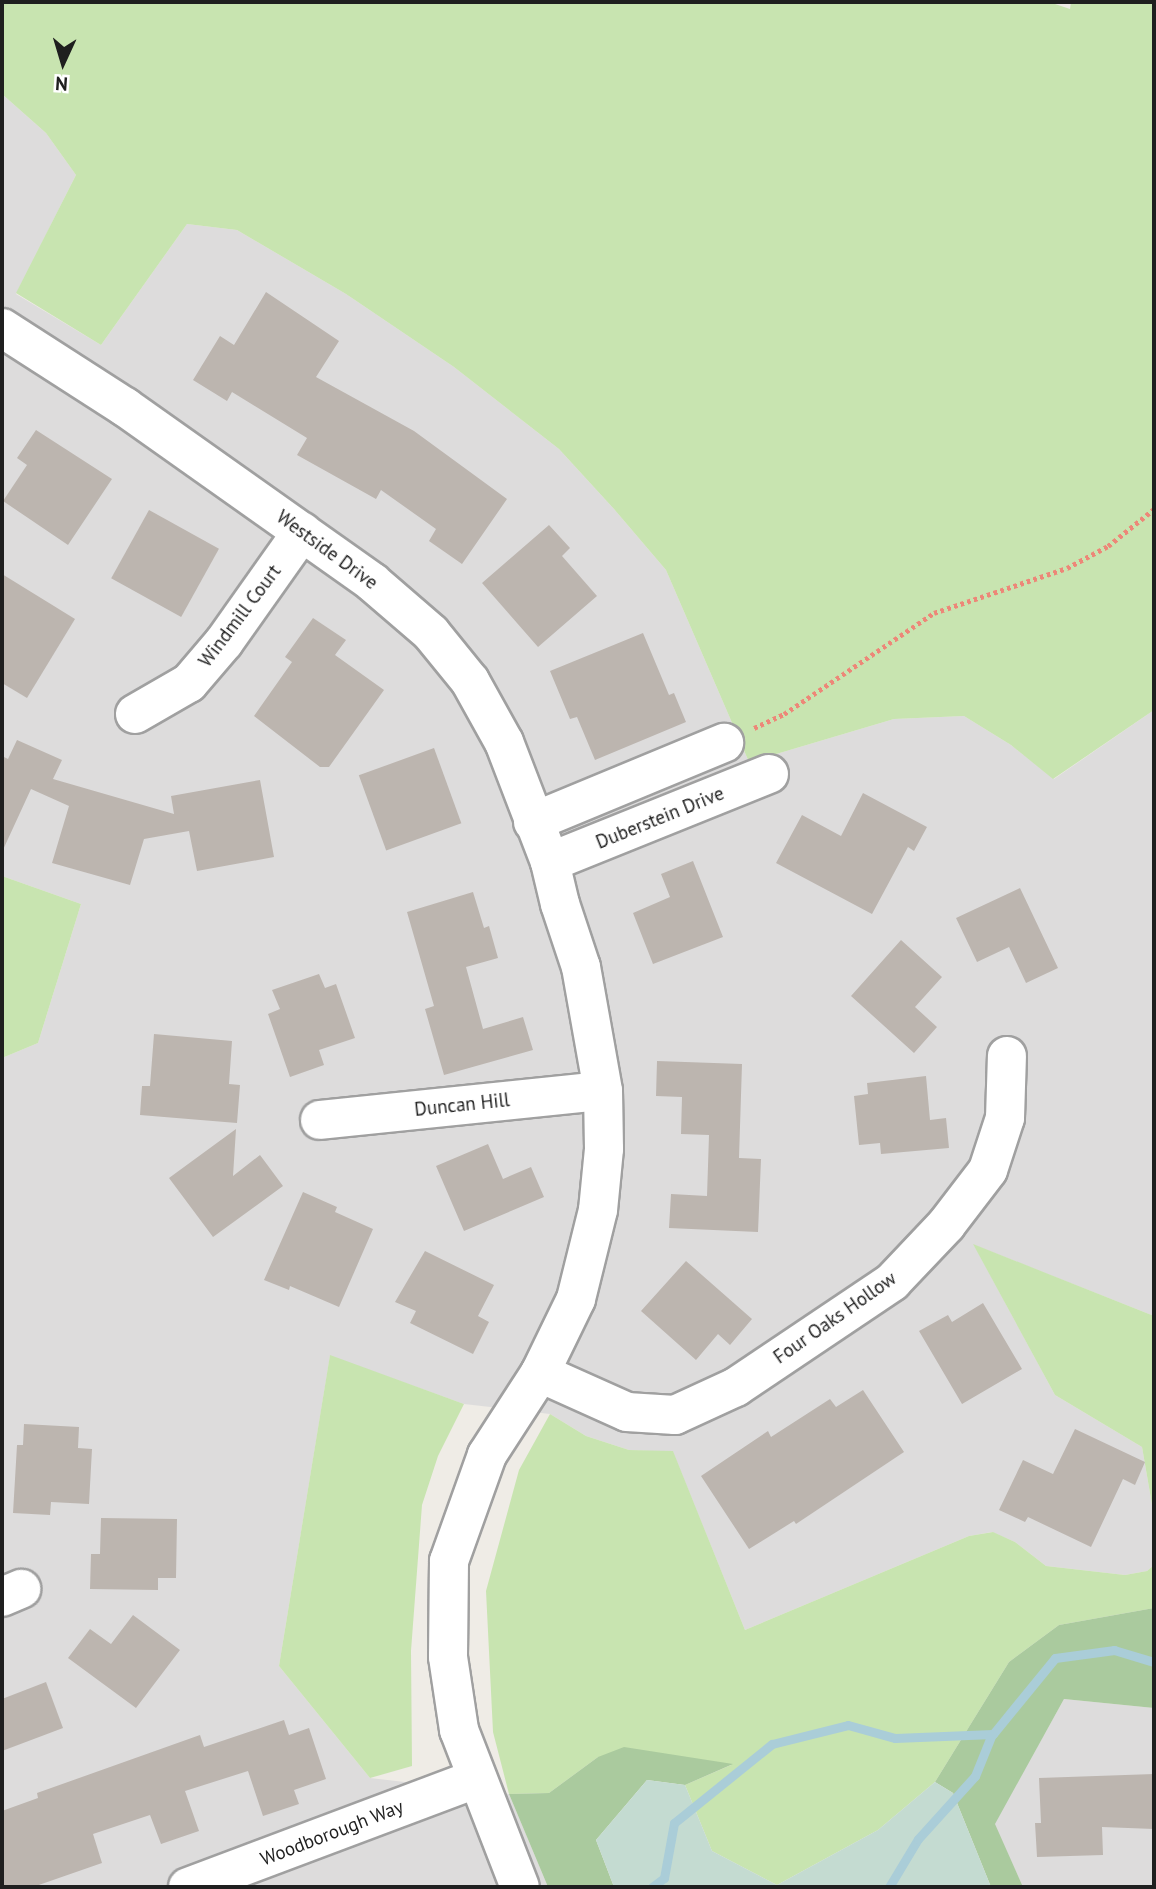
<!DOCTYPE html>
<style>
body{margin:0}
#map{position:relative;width:1156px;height:1889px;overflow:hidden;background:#efece6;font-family:"PT Sans",sans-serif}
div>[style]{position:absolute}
.residential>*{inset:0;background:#dddcdc}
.grass>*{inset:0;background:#c8e4b0}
.forest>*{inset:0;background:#aaca9e}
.wetland>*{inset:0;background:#c4dbd1}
.stream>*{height:9px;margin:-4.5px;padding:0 4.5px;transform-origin:4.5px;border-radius:4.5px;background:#aacdd8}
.building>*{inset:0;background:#bcb5af;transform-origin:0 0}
.path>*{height:4.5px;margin-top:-2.25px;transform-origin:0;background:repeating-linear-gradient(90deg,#ed8778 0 3.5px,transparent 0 7px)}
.roads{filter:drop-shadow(2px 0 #a0a0a0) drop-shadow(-2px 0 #a0a0a0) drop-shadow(0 2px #a0a0a0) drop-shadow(0 -2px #a0a0a0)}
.minor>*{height:38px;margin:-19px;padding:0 19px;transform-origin:19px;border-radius:19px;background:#fff}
span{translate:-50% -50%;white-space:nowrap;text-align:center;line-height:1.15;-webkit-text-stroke:5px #fff;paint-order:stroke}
.street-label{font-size:19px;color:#1f1f1f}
.frame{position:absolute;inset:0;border:4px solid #1f1f1f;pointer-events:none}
.north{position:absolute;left:28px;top:28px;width:70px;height:70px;-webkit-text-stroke:5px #fff;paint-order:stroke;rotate:184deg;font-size:19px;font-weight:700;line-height:28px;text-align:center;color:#1f1f1f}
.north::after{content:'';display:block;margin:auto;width:24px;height:32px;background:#1f1f1f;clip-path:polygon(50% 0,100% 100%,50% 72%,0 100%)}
</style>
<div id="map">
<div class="residential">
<i style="clip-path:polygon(2px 94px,46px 133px,76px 175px,16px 294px,101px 345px,187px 224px,237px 230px,346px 294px,454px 367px,559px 449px,614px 509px,666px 570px,749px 762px,894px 719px,964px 716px,1011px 745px,1054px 779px,1154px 710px,1154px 1316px,974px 1245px,1055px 1395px,1142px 1447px,1154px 1516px,1154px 1565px,1147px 1571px,1125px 1575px,1046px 1566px,1015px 1542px,992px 1532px,969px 1536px,745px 1630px,673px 1452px,629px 1450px,586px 1436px,550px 1414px,464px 1404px,330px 1356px,279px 1666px,370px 1778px,509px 1794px,548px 1887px,2px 1887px,2px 1058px,38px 1043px,81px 904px,2px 876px)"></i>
<i style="clip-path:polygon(1064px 1699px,1154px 1708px,1154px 1887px,1023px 1887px,994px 1824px)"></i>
</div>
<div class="grass">
<i style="clip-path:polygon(2px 2px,1049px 2px,1070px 9px,1071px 2px,1154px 2px,1154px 710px,1053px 779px,1011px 745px,964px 716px,894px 719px,749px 762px,666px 570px,614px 509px,559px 449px,454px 367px,346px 294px,237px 230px,187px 224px,101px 345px,16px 293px,76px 175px,46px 133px,2px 94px)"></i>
<i style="clip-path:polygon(2px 876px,81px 904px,38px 1043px,2px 1058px)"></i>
<i style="clip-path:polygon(973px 1244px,1154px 1316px,1154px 1516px,1142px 1447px,1055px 1395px)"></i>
<i style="clip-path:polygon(330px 1355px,464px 1404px,438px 1456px,422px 1505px,411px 1651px,412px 1766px,370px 1778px,279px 1666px)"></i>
<i style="clip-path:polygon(550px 1414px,586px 1436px,629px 1450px,673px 1451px,745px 1630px,969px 1536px,993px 1532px,1015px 1542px,1046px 1566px,1125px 1575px,1147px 1571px,1154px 1565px,1154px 1608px,1059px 1625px,1009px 1662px,935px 1782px,878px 1830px,777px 1885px,712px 1851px,685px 1785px,731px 1765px,598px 1757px,549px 1793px,509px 1794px,493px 1732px,486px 1591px,519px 1470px)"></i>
</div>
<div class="forest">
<i style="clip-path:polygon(1154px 1608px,1154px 1708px,1064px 1699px,995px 1824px,1023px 1887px,991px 1887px,953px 1793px,935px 1782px,1009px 1662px,1059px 1625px)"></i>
<i style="clip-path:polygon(624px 1747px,733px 1764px,685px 1785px,647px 1780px,596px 1840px,614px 1887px,548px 1887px,509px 1794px,549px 1793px,598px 1757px)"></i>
</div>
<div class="wetland">
<i style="clip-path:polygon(647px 1780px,685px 1785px,712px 1851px,777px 1885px,878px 1830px,935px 1782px,953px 1793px,991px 1887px,614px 1887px,596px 1840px)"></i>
</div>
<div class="stream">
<i style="left:652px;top:1887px;width:15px;rotate:-37deg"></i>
<i style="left:664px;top:1878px;width:56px;rotate:-79.7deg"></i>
<i style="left:674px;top:1823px;width:126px;rotate:-38.9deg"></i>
<i style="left:772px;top:1744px;width:78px;rotate:-14deg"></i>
<i style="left:848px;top:1725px;width:49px;rotate:15.5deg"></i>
<i style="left:895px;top:1738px;width:98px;rotate:-2.3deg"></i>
<i style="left:993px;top:1734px;width:98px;rotate:-50.8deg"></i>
<i style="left:1055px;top:1658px;width:60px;rotate:-7.7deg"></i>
<i style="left:1114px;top:1650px;width:42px;rotate:16.7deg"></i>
<i style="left:889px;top:1887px;width:56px;rotate:-58.9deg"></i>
<i style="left:918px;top:1839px;width:85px;rotate:-47.9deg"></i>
<i style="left:975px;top:1776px;width:45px;rotate:-68deg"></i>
</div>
<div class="building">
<i style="clip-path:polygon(266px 292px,339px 341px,316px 377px,414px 431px,507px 499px,462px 564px,429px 541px,436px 529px,381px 490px,376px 499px,297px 455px,307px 438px,232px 392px,227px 401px,193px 380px,220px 336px,234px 345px)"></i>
<i style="clip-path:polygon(36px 430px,112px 479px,68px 545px,3px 501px,27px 465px,17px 458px)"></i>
<i style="left:149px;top:510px;width:80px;height:78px;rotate:29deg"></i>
<i style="clip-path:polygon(549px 525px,570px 548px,562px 556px,597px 596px,538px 647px,482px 583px)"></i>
<i style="clip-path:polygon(2px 574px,75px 619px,27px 698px,2px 683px)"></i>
<i style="clip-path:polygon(313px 618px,346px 640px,335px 655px,384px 690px,329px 767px,320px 767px,254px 716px,292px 662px,285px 657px)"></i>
<i style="clip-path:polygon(643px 633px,669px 695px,674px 693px,686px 722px,595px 760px,577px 717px,570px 719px,550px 671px)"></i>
<i style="clip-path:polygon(17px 740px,62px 760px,53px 779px,174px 814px,171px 796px,260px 780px,274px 857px,197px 871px,189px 831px,144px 839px,130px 885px,52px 863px,69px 806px,31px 789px,2px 852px,2px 756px,8px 759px)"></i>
<i style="left:434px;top:748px;width:80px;height:80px;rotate:70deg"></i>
<i style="clip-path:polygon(863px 793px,927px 827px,914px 851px,908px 847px,872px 914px,776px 863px,802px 815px,841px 836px)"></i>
<i style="clip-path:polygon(693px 861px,723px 937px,653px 964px,633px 913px,670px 897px,661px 874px)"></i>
<i style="clip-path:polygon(1020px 888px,1058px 968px,1026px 983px,1009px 947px,977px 962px,956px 918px)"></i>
<i style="clip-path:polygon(473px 892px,484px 928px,489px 926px,498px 958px,466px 967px,483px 1029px,523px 1017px,533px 1050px,444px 1075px,425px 1009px,434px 1006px,407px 912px)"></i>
<i style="clip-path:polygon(901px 940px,942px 977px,915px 1007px,937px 1027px,914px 1053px,851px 996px)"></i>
<i style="clip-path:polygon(319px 974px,325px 988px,336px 984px,355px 1038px,319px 1050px,324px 1065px,290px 1077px,268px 1014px,280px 1009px,272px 990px)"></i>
<i style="clip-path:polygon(154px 1034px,232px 1041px,229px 1084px,240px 1085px,237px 1123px,140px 1115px,142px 1086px,150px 1086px)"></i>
<i style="clip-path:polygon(657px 1061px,742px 1064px,739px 1158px,761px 1159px,758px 1232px,669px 1228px,671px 1194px,707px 1196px,709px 1135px,681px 1134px,682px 1097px,656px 1096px)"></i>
<i style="clip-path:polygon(926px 1076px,930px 1120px,946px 1118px,949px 1148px,881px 1154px,880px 1143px,859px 1145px,854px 1096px,868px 1094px,867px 1083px)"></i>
<i style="clip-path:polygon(236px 1129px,233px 1176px,260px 1155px,283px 1186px,213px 1237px,169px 1178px)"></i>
<i style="clip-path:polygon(488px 1144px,503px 1179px,531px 1167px,544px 1197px,464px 1231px,436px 1166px)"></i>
<i style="clip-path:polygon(303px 1192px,337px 1207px,335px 1212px,373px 1229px,339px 1307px,290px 1286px,289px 1290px,264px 1280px)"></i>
<i style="clip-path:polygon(425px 1251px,494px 1285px,478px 1316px,489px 1322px,473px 1354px,410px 1323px,416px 1311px,395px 1302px)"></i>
<i style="clip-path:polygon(686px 1261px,752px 1319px,730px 1345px,718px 1334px,696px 1360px,641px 1311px)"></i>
<i style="clip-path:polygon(983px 1303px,1022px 1369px,962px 1404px,919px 1331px,948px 1315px,952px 1322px)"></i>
<i style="clip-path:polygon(863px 1390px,904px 1452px,796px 1524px,794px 1521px,749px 1549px,701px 1476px,768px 1431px,771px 1437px,830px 1399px,836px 1407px)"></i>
<i style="clip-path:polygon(24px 1424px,79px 1427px,78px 1448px,92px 1449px,89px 1504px,51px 1502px,50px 1515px,13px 1513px,17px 1445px,23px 1445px)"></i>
<i style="clip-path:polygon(1075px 1429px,1145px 1462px,1135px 1485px,1123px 1479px,1091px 1547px,1028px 1517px,1025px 1522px,999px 1510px,1023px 1460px,1053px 1474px)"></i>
<i style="clip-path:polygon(101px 1518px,177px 1519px,176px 1578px,158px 1578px,158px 1590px,90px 1589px,91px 1554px,100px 1554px)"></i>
<i style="clip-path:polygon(133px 1615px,180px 1650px,136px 1708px,68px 1658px,90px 1629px,111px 1644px)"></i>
<i style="clip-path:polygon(46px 1682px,63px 1728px,2px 1751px,2px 1699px)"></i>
<i style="clip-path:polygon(284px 1720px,289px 1735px,309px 1728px,326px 1779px,294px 1790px,299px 1804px,263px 1816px,248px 1771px,185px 1791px,199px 1831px,161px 1844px,150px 1815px,93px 1834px,102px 1863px,33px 1887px,2px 1887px,2px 1811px,38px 1798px,37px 1793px,200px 1735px,204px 1747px)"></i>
<i style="clip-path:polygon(1154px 1774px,1154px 1829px,1102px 1827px,1103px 1855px,1037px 1857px,1035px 1823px,1041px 1823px,1039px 1778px)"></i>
</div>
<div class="path">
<i style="left:754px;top:728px;width:33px;rotate:-25deg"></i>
<i style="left:784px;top:714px;width:181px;rotate:-34deg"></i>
<i style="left:934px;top:613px;width:140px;rotate:-18.7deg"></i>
<i style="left:1067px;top:568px;width:47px;rotate:-28.2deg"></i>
<i style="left:1108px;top:546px;width:59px;rotate:-38.8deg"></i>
</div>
<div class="roads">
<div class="minor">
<i style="left:2px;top:328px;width:146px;rotate:32.7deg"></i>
<i style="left:125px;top:407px;width:303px;rotate:35.3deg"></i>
<i style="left:372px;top:582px;width:78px;rotate:40.8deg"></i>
<i style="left:431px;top:633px;width:62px;rotate:50.9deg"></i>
<i style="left:470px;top:681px;width:70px;rotate:60.9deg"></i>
<i style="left:504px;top:742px;width:129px;rotate:69deg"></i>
<i style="left:550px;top:862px;width:43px;rotate:76.6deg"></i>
<i style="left:560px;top:904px;width:66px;rotate:71.6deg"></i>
<i style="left:581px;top:967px;width:126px;rotate:79.9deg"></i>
<i style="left:603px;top:1091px;width:58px;rotate:89deg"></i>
<i style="left:604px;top:1149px;width:61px;rotate:95.6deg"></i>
<i style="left:598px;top:1210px;width:92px;rotate:103.9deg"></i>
<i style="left:576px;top:1299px;width:82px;rotate:115.9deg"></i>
<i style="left:540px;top:1373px;width:98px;rotate:122.9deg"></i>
<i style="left:487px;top:1455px;width:113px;rotate:109.7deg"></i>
<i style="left:449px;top:1561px;width:96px;rotate:90.6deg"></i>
<i style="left:448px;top:1657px;width:74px;rotate:81.4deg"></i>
<i style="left:459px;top:1730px;width:168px;rotate:68.8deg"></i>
<i style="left:135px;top:714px;width:62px;rotate:-29.9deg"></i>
<i style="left:189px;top:683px;width:54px;rotate:-49.5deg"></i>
<i style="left:224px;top:642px;width:135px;rotate:-54.7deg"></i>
<i style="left:533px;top:822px;width:207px;rotate:-22.5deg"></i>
<i style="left:550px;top:862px;width:236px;rotate:-21.9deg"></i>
<i style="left:320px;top:1120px;width:284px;rotate:-5.9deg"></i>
<i style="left:540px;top:1373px;width:95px;rotate:24.1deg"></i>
<i style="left:627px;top:1412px;width:48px;rotate:3.6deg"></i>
<i style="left:675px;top:1415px;width:67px;rotate:-24.7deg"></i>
<i style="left:736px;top:1387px;width:188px;rotate:-33.9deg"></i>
<i style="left:892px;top:1282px;width:79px;rotate:-46.5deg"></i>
<i style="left:946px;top:1225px;width:69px;rotate:-52.6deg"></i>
<i style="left:988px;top:1170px;width:55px;rotate:-71.9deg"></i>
<i style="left:1005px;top:1118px;width:62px;rotate:-88.2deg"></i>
<i style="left:2px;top:1597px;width:21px;rotate:-23deg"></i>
<i style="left:188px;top:1887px;width:308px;rotate:-20.6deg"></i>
</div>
</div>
<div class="street-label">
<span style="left:327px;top:550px;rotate:36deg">Westside Drive</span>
<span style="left:240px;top:616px;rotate:-53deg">Windmill Court</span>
<span style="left:660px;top:818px;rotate:-22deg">Duberstein Drive</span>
<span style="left:462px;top:1105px;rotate:-6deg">Duncan Hill</span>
<span style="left:835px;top:1318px;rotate:-35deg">Four Oaks Hollow</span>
<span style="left:332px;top:1833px;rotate:-21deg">Woodborough Way</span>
</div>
<div class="frame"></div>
<div class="north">N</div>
</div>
